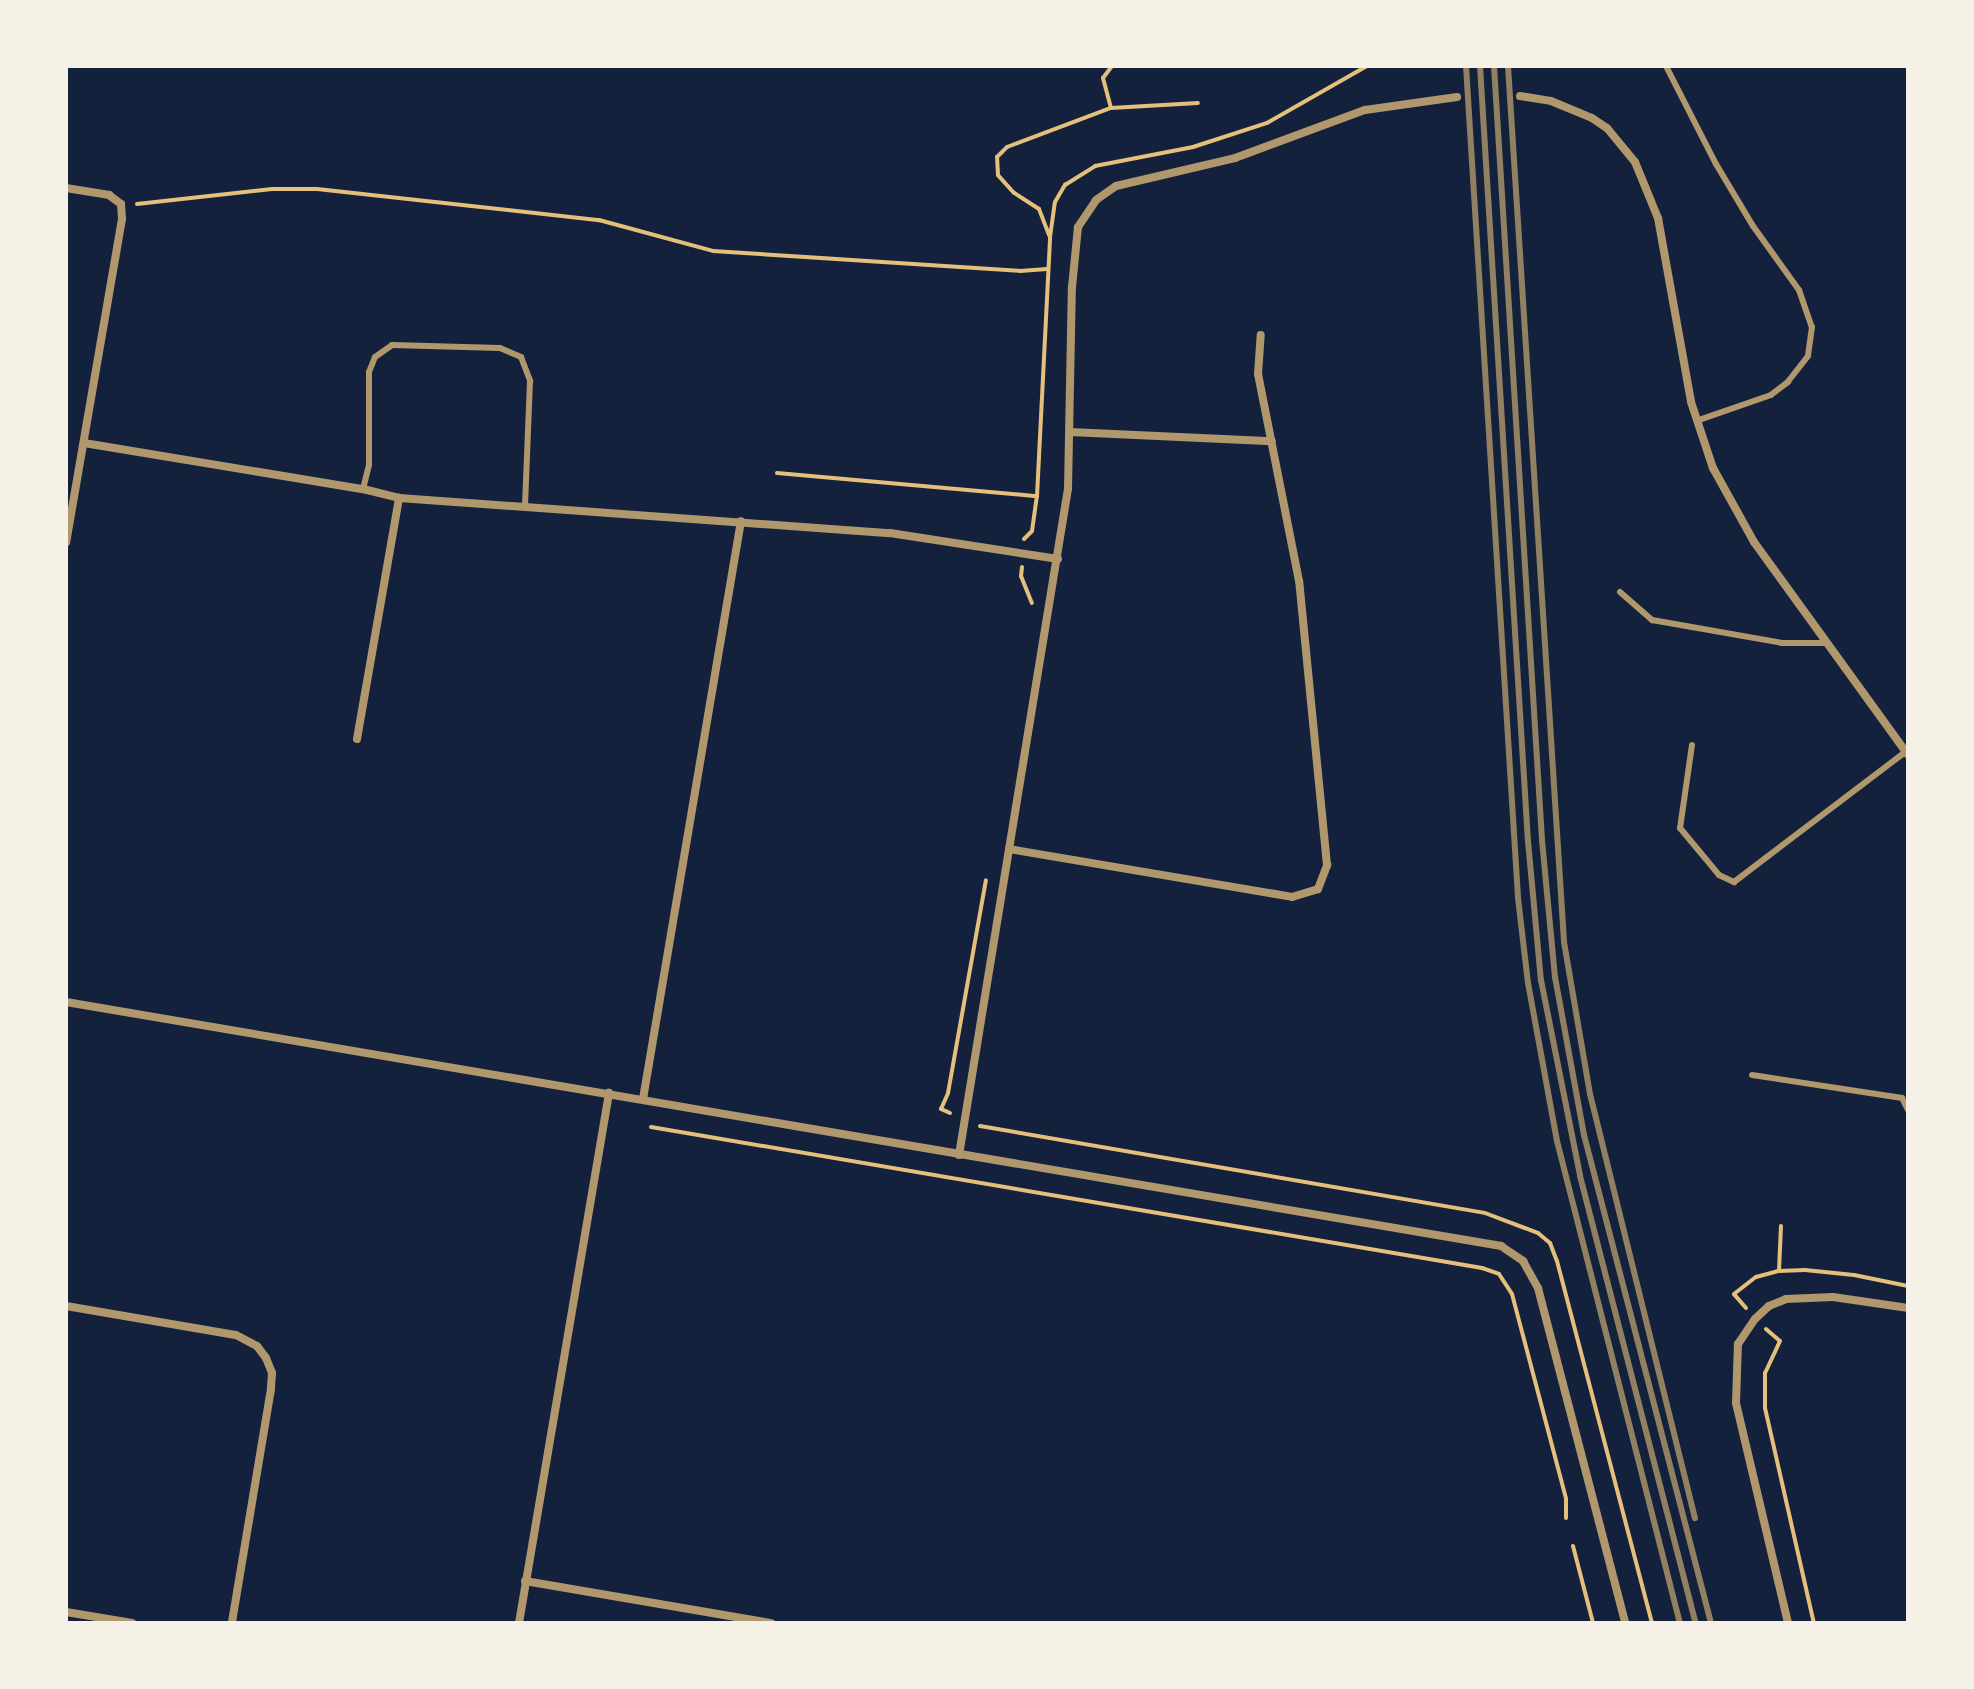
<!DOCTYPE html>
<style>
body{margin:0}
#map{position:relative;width:1974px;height:1689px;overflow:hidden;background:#14213d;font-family:Mulish,sans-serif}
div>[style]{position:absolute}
.path>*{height:4px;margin:-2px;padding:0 2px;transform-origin:2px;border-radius:2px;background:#e5c07b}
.service>*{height:6px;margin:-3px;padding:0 3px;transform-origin:3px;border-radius:3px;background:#b1986c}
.minor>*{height:8px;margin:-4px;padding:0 4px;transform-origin:4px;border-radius:4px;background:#b1986c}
.rail>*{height:6px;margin:-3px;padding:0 3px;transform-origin:3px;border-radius:3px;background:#918062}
span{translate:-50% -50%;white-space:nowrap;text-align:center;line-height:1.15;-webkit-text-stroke:6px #f6f1e7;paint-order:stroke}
.frame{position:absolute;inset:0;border:68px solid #f6f1e7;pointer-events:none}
</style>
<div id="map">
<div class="path">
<i style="left:1111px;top:108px;width:31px;rotate:-105deg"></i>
<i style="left:1103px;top:78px;width:15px;rotate:-53deg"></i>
<i style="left:137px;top:204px;width:136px;rotate:-6.3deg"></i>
<i style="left:272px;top:189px;width:45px"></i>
<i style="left:317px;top:189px;width:284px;rotate:6.3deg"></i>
<i style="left:599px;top:220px;width:118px;rotate:15.2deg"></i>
<i style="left:713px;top:251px;width:308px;rotate:3.7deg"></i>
<i style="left:1020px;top:271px;width:27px;rotate:-4deg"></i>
<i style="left:1049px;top:235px;width:28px;rotate:-111deg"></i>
<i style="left:1039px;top:209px;width:30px;rotate:-147deg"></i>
<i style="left:1014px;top:193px;width:24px;rotate:-132deg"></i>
<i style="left:998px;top:175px;width:18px;rotate:-93deg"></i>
<i style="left:997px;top:157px;width:14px;rotate:-45deg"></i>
<i style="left:1007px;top:147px;width:111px;rotate:-20.6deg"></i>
<i style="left:1111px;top:108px;width:87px;rotate:-3.3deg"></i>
<i style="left:777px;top:473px;width:261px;rotate:5.1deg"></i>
<i style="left:1024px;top:539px;width:11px;rotate:-45deg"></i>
<i style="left:1032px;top:531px;width:35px;rotate:-82deg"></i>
<i style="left:1037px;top:496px;width:259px;rotate:-87.1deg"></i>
<i style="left:1050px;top:237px;width:35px;rotate:-82deg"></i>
<i style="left:1055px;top:202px;width:20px;rotate:-60deg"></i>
<i style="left:1065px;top:185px;width:36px;rotate:-32deg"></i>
<i style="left:1095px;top:166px;width:100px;rotate:-11deg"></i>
<i style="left:1193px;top:147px;width:78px;rotate:-18deg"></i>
<i style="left:1267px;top:123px;width:115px;rotate:-29.7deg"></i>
<i style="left:1022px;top:567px;width:9px;rotate:96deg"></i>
<i style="left:1021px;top:576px;width:29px;rotate:68deg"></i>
<i style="left:950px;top:1113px;width:10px;rotate:-156deg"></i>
<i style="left:941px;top:1109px;width:17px;rotate:-66deg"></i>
<i style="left:948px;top:1093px;width:216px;rotate:-79.9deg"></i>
<i style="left:980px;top:1126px;width:512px;rotate:9.77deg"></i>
<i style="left:1485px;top:1213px;width:57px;rotate:20.7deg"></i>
<i style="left:1538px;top:1233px;width:16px;rotate:40deg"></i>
<i style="left:1550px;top:1243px;width:19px;rotate:69deg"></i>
<i style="left:1557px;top:1261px;width:374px;rotate:75.3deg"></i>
<i style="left:651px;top:1127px;width:843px;rotate:9.63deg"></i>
<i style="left:1482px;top:1268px;width:18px;rotate:19deg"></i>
<i style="left:1499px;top:1274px;width:24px;rotate:57deg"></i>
<i style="left:1512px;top:1294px;width:212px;rotate:75.2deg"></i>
<i style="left:1566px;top:1499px;width:19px;rotate:90deg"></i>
<i style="left:1779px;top:1271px;width:26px;rotate:-2deg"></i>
<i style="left:1805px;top:1270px;width:49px;rotate:5.8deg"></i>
<i style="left:1854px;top:1275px;width:55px;rotate:11.5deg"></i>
<i style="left:1746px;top:1308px;width:18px;rotate:-131deg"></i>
<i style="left:1734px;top:1294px;width:28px;rotate:-38deg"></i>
<i style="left:1756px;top:1277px;width:24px;rotate:-15deg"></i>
<i style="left:1779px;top:1271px;width:45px;rotate:-87.5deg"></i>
<i style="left:1766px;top:1329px;width:18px;rotate:41deg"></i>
<i style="left:1780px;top:1341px;width:35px;rotate:115deg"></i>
<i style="left:1765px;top:1373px;width:35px;rotate:90deg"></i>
<i style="left:1765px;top:1408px;width:221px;rotate:77.2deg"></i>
<i style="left:1573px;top:1546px;width:80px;rotate:75.4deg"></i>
</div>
<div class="service">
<i style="left:1666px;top:66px;width:110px;rotate:63deg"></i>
<i style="left:1716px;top:164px;width:72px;rotate:59.2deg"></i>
<i style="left:1753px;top:226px;width:79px;rotate:54.3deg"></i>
<i style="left:1799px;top:290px;width:39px;rotate:71deg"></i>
<i style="left:1812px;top:327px;width:29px;rotate:98deg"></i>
<i style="left:1808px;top:356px;width:33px;rotate:128deg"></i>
<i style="left:1788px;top:382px;width:21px;rotate:143deg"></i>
<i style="left:1771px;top:395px;width:79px;rotate:160.9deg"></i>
<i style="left:363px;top:489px;width:25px;rotate:-76deg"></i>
<i style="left:369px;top:465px;width:93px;rotate:-90deg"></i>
<i style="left:369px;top:372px;width:16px;rotate:-68deg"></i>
<i style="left:375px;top:357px;width:21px;rotate:-35deg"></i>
<i style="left:392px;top:345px;width:108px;rotate:1.6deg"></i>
<i style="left:500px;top:348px;width:23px;rotate:23deg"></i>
<i style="left:521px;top:357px;width:26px;rotate:69deg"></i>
<i style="left:530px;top:381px;width:125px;rotate:92.3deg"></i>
<i style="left:1620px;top:592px;width:43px;rotate:41.2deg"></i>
<i style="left:1652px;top:620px;width:132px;rotate:10deg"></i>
<i style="left:1782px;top:643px;width:44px"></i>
<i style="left:1692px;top:745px;width:84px;rotate:98.2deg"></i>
<i style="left:1680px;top:828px;width:61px;rotate:50.3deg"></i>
<i style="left:1719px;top:875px;width:17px;rotate:25deg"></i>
<i style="left:1734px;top:882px;width:215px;rotate:-37.2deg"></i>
<i style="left:1752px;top:1075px;width:152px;rotate:8.7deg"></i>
<i style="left:1902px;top:1098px;width:13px;rotate:63deg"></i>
</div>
<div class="minor">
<i style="left:1520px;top:96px;width:31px;rotate:9deg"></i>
<i style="left:1551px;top:101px;width:44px;rotate:22.5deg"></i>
<i style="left:1592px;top:118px;width:18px;rotate:34deg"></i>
<i style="left:1607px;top:128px;width:44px;rotate:50.5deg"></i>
<i style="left:1635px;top:162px;width:61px;rotate:67.7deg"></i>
<i style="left:1658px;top:218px;width:187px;rotate:79.8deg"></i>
<i style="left:1691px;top:402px;width:70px;rotate:71.6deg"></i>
<i style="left:1713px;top:468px;width:85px;rotate:61deg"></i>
<i style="left:1754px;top:542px;width:263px;rotate:54.1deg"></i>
<i style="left:66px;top:188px;width:44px;rotate:9.2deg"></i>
<i style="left:109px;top:195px;width:15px;rotate:37deg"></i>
<i style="left:121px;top:204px;width:15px;rotate:86deg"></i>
<i style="left:122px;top:219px;width:328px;rotate:99.8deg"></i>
<i style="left:1070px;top:432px;width:202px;rotate:2.6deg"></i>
<i style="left:84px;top:443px;width:283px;rotate:9.4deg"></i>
<i style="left:363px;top:489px;width:37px;rotate:14deg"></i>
<i style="left:399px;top:498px;width:492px;rotate:4.1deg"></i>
<i style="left:890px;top:533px;width:170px;rotate:8.8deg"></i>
<i style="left:357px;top:739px;width:245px;rotate:-80.1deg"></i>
<i style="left:1009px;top:849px;width:287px;rotate:9.6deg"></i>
<i style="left:1292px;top:897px;width:27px;rotate:-17deg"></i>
<i style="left:1318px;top:889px;width:26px;rotate:-69deg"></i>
<i style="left:1327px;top:865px;width:285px;rotate:-95.6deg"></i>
<i style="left:1299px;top:581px;width:211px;rotate:-101.2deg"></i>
<i style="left:1258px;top:374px;width:39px;rotate:-86deg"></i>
<i style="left:66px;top:1002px;width:1456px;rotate:9.65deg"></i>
<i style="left:1501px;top:1246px;width:27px;rotate:34deg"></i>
<i style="left:1523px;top:1261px;width:31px;rotate:61deg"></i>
<i style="left:1538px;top:1288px;width:346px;rotate:75.4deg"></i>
<i style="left:643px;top:1099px;width:586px;rotate:-80.38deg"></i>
<i style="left:959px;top:1155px;width:675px;rotate:-80.71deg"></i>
<i style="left:1068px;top:489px;width:202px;rotate:-88.9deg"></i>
<i style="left:1072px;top:287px;width:60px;rotate:-84.3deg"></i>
<i style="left:1078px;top:227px;width:32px;rotate:-56deg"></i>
<i style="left:1096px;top:200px;width:24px;rotate:-35deg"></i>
<i style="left:1116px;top:186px;width:122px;rotate:-13.2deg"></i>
<i style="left:1235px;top:158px;width:139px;rotate:-20.3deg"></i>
<i style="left:1365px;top:110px;width:93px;rotate:-8deg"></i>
<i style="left:66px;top:1306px;width:172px;rotate:9.7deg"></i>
<i style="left:236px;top:1335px;width:24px;rotate:28deg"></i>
<i style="left:257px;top:1346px;width:15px;rotate:53deg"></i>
<i style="left:266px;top:1358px;width:16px;rotate:68deg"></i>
<i style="left:272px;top:1373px;width:16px;rotate:94deg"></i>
<i style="left:271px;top:1389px;width:237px;rotate:99.5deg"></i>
<i style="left:525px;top:1581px;width:250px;rotate:9.7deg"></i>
<i style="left:66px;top:1612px;width:67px;rotate:9.5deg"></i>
<i style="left:519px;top:1623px;width:538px;rotate:-80.36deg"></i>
<i style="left:1788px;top:1623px;width:226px;rotate:-103.3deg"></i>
<i style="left:1736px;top:1403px;width:59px;rotate:-88.1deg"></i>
<i style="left:1738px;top:1344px;width:30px;rotate:-56deg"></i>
<i style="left:1755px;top:1319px;width:19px;rotate:-43deg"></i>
<i style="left:1769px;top:1306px;width:18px;rotate:-22deg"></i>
<i style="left:1786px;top:1299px;width:47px;rotate:-2.4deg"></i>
<i style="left:1833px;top:1297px;width:76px;rotate:8.3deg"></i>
</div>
<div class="rail">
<i style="left:1466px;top:66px;width:834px;rotate:86.42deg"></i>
<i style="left:1518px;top:898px;width:86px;rotate:83.3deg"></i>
<i style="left:1528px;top:983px;width:161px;rotate:79.6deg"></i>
<i style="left:1557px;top:1141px;width:497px;rotate:75.7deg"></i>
<i style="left:1480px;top:66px;width:776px;rotate:86.46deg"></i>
<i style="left:1528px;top:841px;width:140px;rotate:84.7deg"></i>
<i style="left:1541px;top:980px;width:200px;rotate:78.7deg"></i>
<i style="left:1580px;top:1176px;width:462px;rotate:75.5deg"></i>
<i style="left:1494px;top:66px;width:775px;rotate:86.45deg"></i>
<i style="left:1542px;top:840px;width:138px;rotate:84.6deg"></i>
<i style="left:1555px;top:977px;width:161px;rotate:79.6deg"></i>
<i style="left:1584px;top:1135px;width:504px;rotate:75.41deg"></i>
<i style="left:1508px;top:66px;width:878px;rotate:86.34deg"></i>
<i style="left:1564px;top:942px;width:154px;rotate:80.3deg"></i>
<i style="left:1590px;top:1094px;width:437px;rotate:76.1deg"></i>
</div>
<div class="frame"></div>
</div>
